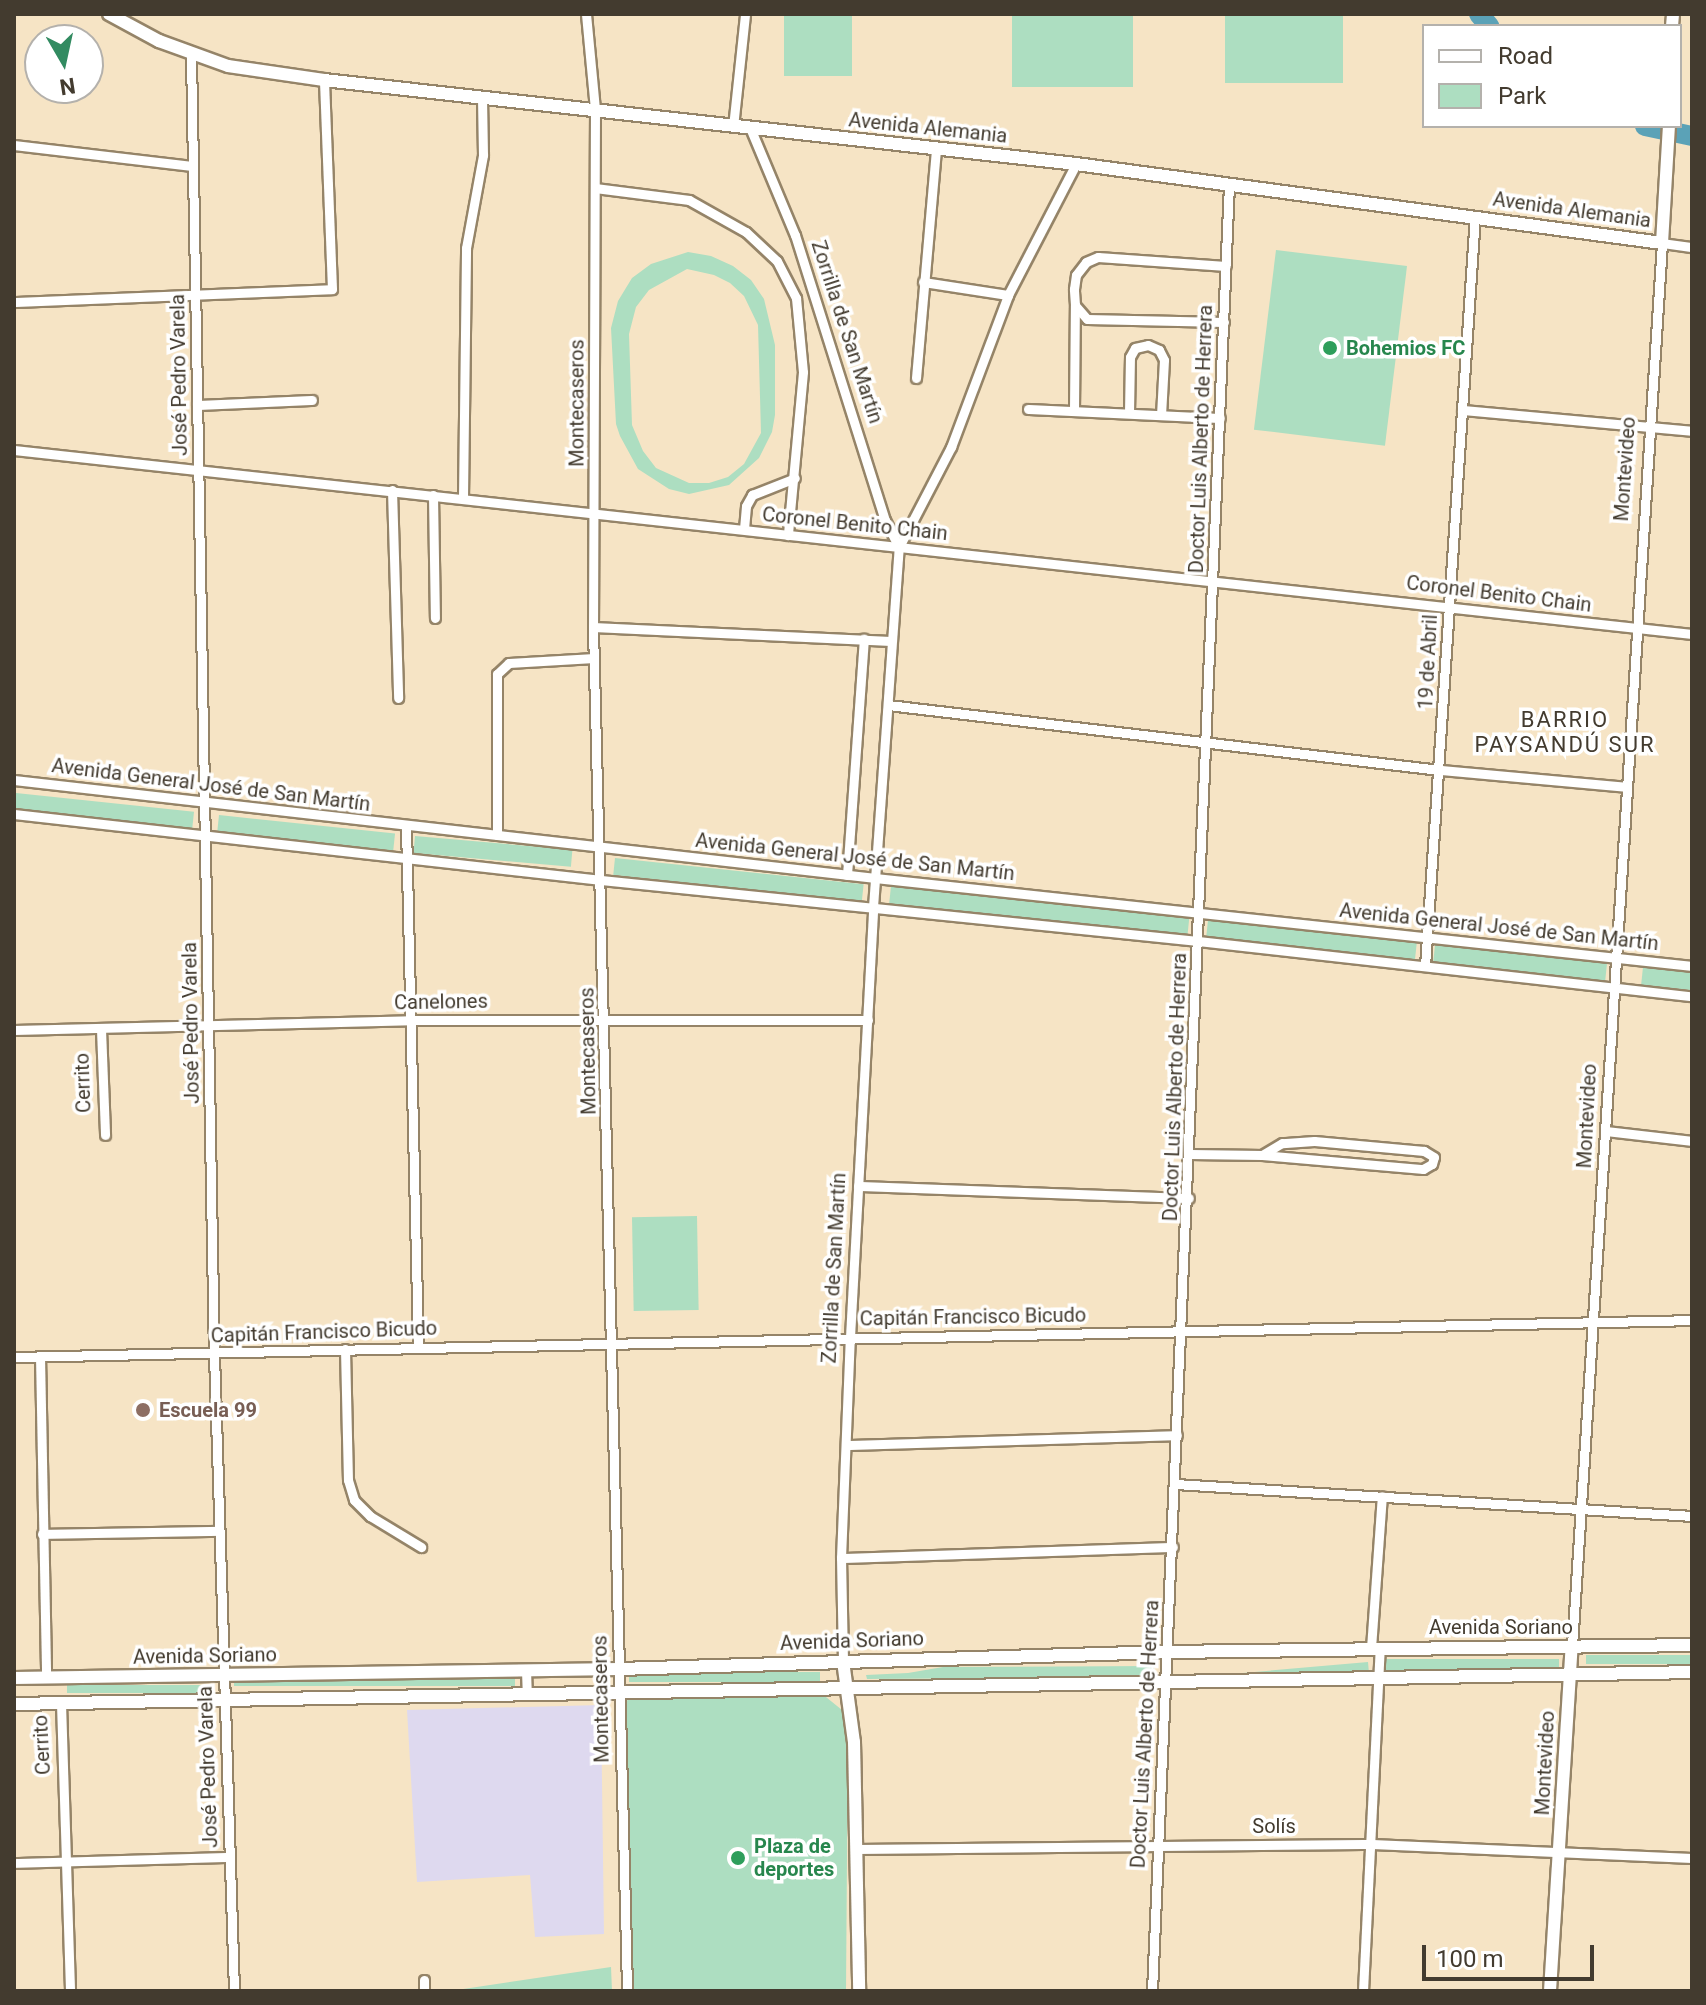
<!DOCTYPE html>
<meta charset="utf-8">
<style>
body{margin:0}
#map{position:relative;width:1706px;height:2005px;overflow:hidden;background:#f6e4c5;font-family:Roboto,sans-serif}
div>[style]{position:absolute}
.medical>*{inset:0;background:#ded9ef}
.green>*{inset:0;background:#addec1;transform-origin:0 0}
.river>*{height:20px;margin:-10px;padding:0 10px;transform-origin:10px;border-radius:10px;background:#5ba2b7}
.roads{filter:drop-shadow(2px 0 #958468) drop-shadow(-2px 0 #958468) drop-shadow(0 2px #958468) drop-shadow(0 -2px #958468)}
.minor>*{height:9px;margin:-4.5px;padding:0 4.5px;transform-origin:4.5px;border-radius:4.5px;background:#fff}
.tertiary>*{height:12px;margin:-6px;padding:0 6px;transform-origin:6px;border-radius:6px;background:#fff}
.dots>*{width:22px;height:22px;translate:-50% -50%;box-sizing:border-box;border:4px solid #fff;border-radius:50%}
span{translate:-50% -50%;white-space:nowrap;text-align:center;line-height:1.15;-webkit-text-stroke:7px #fff;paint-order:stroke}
.street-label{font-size:20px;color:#433b2f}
.leisure-label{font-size:20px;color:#27864d;font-weight:700}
.left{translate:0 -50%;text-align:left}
.education-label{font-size:20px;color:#785e54;font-weight:700}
.neighbourhood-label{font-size:22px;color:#433b2f;letter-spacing:2px}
.frame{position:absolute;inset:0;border:16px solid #433b2f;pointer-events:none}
.legend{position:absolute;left:1422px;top:24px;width:260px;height:104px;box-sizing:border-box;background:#fff;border:2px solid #b4b1ac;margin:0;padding:10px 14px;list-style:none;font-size:24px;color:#433b2f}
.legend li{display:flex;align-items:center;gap:16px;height:40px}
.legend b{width:40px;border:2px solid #b4b1ac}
.north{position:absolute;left:24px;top:24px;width:80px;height:80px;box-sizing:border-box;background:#fff;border:2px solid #b4b1ac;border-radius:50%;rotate:171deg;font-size:22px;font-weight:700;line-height:32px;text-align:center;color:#433b2f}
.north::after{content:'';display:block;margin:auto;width:28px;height:36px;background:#328b61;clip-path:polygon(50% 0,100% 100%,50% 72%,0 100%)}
.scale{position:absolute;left:1422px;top:1945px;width:172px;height:36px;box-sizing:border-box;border:4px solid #433b2f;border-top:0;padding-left:10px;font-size:24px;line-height:28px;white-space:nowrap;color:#433b2f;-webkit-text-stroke:6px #fff;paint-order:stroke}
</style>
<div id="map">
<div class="medical">
<i style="clip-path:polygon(601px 1705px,604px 1934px,535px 1937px,530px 1875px,417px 1882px,407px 1710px)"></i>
</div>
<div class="green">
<i style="left:784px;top:14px;width:68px;height:62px"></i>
<i style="left:1012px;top:14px;width:121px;height:73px"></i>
<i style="left:1225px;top:14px;width:118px;height:69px"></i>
<i style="left:1276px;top:250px;width:132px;height:181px;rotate:7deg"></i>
<i style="clip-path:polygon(evenodd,688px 252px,711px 256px,733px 266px,751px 280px,764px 299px,775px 345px,775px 415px,772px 432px,759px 458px,729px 485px,689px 494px,669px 489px,638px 469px,620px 436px,616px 424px,611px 328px,618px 301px,632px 278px,651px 264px,688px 252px,687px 269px,714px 275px,730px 283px,744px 296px,758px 325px,761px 433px,744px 464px,728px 477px,709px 483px,689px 483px,656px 468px,643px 451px,632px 425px,629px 334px,636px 307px,649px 290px,687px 269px)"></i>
<i style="left:16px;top:793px;width:179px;height:17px;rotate:6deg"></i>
<i style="left:219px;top:815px;width:177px;height:17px;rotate:6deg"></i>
<i style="left:415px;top:836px;width:158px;height:17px;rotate:5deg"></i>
<i style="left:615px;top:858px;width:250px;height:17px;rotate:6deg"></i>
<i style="left:891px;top:886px;width:300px;height:18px;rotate:6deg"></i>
<i style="left:1208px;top:920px;width:210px;height:18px;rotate:6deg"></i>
<i style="left:1435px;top:945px;width:173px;height:18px;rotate:6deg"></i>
<i style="left:1643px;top:967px;width:49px;height:18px;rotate:6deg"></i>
<i style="left:697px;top:1216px;width:94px;height:65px;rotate:89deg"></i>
<i style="left:1692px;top:1655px;width:9px;height:106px;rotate:90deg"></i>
<i style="left:1559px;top:1659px;width:11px;height:173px;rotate:90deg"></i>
<i style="left:1368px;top:1662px;width:11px;height:190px;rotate:85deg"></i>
<i style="clip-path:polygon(1154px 1666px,1154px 1677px,867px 1679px,866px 1675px,908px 1673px,943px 1667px)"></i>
<i style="left:820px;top:1672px;width:10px;height:191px;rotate:90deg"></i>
<i style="left:515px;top:1677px;width:9px;height:281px;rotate:90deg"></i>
<i style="left:210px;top:1685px;width:8px;height:143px;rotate:90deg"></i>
<i style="clip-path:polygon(821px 1693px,842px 1710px,848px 1725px,846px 1991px,634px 1991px,623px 1704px,629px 1699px)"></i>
<i style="clip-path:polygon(611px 1967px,612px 1991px,450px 1991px)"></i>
</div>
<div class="river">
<i style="left:1479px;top:14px;width:16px;rotate:50deg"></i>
<i style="left:1645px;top:126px;width:48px;rotate:12deg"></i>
</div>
<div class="roads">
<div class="minor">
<i style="left:586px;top:14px;width:96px;rotate:84.6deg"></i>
<i style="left:595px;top:110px;width:517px;rotate:90.22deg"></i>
<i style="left:593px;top:627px;width:1364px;rotate:88.57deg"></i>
<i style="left:191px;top:54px;width:1300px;rotate:88.99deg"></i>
<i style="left:214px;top:1354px;width:637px;rotate:88.2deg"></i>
<i style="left:733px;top:127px;width:114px;rotate:-83.9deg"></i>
<i style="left:751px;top:130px;width:114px;rotate:67.3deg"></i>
<i style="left:795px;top:235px;width:299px;rotate:72.5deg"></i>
<i style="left:885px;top:520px;width:30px;rotate:63deg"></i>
<i style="left:14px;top:145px;width:179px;rotate:6.7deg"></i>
<i style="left:595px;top:188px;width:95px;rotate:7.3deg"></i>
<i style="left:689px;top:200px;width:65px;rotate:29.3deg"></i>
<i style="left:746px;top:232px;width:42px;rotate:43.1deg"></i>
<i style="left:777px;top:261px;width:42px;rotate:62.8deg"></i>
<i style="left:796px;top:298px;width:74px;rotate:84.6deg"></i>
<i style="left:803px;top:372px;width:164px;rotate:95.3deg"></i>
<i style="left:923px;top:282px;width:86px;rotate:8.7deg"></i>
<i style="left:14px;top:302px;width:318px;rotate:-2.3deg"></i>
<i style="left:332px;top:289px;width:209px;rotate:-92.2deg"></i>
<i style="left:1224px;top:322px;width:137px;rotate:-178.7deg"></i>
<i style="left:1087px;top:319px;width:18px;rotate:-131deg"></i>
<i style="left:1075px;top:305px;width:16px;rotate:-94deg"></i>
<i style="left:1074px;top:289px;width:14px;rotate:-82deg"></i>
<i style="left:1076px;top:275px;width:16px;rotate:-52deg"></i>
<i style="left:1086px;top:262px;width:13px;rotate:-23deg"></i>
<i style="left:1098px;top:257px;width:128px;rotate:4deg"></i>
<i style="left:916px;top:378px;width:230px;rotate:-85deg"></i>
<i style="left:197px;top:405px;width:115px;rotate:-2.5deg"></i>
<i style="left:1028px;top:409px;width:192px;rotate:2.7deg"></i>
<i style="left:1074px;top:410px;width:105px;rotate:-89.5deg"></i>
<i style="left:1462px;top:410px;width:231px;rotate:5.2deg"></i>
<i style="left:1129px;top:413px;width:56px;rotate:-89deg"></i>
<i style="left:1130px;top:357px;width:10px;rotate:-61deg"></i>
<i style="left:1135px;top:348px;width:13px;rotate:-13deg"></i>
<i style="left:1148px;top:345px;width:12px;rotate:24deg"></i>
<i style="left:1159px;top:350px;width:11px;rotate:63deg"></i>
<i style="left:1164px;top:360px;width:55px;rotate:93.1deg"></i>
<i style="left:14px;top:450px;width:1688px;rotate:6.26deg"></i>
<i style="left:392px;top:490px;width:208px;rotate:88.3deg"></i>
<i style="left:433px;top:495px;width:123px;rotate:89.1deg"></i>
<i style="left:463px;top:498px;width:250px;rotate:-89.3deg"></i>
<i style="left:466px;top:248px;width:95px;rotate:-79.6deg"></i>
<i style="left:483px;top:155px;width:57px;rotate:-91deg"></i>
<i style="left:744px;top:529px;width:23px;rotate:-85deg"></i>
<i style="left:746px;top:506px;width:13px;rotate:-61deg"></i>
<i style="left:752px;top:495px;width:46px;rotate:-21.6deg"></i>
<i style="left:593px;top:627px;width:298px;rotate:2.7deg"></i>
<i style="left:888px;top:705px;width:556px;rotate:6.72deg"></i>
<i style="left:1440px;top:770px;width:187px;rotate:5.2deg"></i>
<i style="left:14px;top:780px;width:867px;rotate:6.49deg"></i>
<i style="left:875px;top:878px;width:822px;rotate:6.15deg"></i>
<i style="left:14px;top:814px;width:591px;rotate:6.42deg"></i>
<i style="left:601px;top:880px;width:600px;rotate:5.83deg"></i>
<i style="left:1198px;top:941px;width:497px;rotate:6.4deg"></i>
<i style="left:406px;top:825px;width:521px;rotate:88.68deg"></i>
<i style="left:497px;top:835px;width:161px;rotate:-90deg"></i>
<i style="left:497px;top:674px;width:16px;rotate:-43deg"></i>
<i style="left:509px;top:663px;width:85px;rotate:-3.4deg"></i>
<i style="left:847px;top:875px;width:237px;rotate:-85.9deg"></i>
<i style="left:1425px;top:966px;width:752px;rotate:-86.19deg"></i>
<i style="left:101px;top:1029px;width:106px;rotate:87.8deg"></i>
<i style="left:14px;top:1030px;width:397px;rotate:-1.4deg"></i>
<i style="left:411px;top:1020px;width:457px"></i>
<i style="left:1606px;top:1131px;width:87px;rotate:6.6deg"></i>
<i style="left:1190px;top:1154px;width:72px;rotate:0.8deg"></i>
<i style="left:1262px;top:1155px;width:162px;rotate:5deg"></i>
<i style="left:1423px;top:1169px;width:10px;rotate:-29deg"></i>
<i style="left:1432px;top:1164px;width:7px;rotate:-74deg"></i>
<i style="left:1434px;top:1157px;width:12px;rotate:-149deg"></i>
<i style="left:1424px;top:1151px;width:110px;rotate:-174.8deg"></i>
<i style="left:1314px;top:1141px;width:32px;rotate:176deg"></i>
<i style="left:1282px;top:1143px;width:23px;rotate:149deg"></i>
<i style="left:858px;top:1186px;width:331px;rotate:2.1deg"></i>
<i style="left:345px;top:1349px;width:131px;rotate:88.7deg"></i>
<i style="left:348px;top:1480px;width:21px;rotate:73deg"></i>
<i style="left:354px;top:1500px;width:23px;rotate:45deg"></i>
<i style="left:370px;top:1516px;width:60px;rotate:31.3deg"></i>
<i style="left:40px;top:1356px;width:321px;rotate:88.9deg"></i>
<i style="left:14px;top:1357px;width:1678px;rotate:-1.26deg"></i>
<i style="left:846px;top:1445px;width:331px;rotate:-1.7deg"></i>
<i style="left:1175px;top:1484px;width:518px;rotate:3.54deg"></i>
<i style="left:42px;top:1534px;width:177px;rotate:-1deg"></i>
<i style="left:841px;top:1558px;width:332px;rotate:-1.9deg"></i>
<i style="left:1572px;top:1646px;width:1406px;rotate:-86.33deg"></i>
<i style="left:1662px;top:243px;width:30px;rotate:8deg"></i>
<i style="left:1371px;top:1648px;width:152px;rotate:-85.9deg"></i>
<i style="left:843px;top:1661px;width:103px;rotate:-91.1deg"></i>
<i style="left:841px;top:1558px;width:221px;rotate:-87.7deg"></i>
<i style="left:850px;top:1337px;width:431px;rotate:-86.9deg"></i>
<i style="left:873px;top:907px;width:361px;rotate:-85.9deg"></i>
<i style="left:899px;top:547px;width:113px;rotate:-62.5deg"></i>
<i style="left:951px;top:447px;width:162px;rotate:-69.4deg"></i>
<i style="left:1008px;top:295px;width:148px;rotate:-62.6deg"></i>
<i style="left:526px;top:1670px;width:23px;rotate:88deg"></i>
<i style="left:61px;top:1703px;width:288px;rotate:88.2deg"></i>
<i style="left:856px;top:1849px;width:516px;rotate:-0.56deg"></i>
<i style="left:1372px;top:1844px;width:320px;rotate:2.5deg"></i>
<i style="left:14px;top:1863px;width:216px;rotate:-1.6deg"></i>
<i style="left:424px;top:1980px;width:11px;rotate:90deg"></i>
<i style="left:1152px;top:1991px;width:1809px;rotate:-87.56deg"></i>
<i style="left:1363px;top:1991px;width:343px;rotate:-87.2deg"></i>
</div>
<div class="tertiary">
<i style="left:109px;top:14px;width:57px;rotate:28.4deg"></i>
<i style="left:159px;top:41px;width:73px;rotate:19.9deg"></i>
<i style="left:228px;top:66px;width:97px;rotate:8.3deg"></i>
<i style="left:324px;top:80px;width:757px;rotate:6.37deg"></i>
<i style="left:1076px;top:164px;width:591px;rotate:7.68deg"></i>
<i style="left:1662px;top:243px;width:117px;rotate:-86.6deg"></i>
<i style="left:1672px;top:26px;width:12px;rotate:-85deg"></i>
<i style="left:843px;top:1661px;width:82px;rotate:82.3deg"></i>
<i style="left:854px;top:1742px;width:249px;rotate:88.8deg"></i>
<i style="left:14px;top:1678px;width:605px;rotate:-0.85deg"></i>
<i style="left:619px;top:1669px;width:548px;rotate:-1.78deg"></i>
<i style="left:1167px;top:1652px;width:525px;rotate:-0.76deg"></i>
<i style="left:14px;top:1704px;width:1678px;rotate:-1.09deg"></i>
<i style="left:1550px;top:1991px;width:346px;rotate:-86.4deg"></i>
</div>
</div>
<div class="dots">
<i style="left:1330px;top:348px;background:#2e9e5b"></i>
<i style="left:143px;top:1410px;background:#8d6e63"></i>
<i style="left:738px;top:1858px;background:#2e9e5b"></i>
</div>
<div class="street-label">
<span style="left:928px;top:128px;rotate:6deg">Avenida Alemania</span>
<span style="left:1572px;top:210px;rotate:8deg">Avenida Alemania</span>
<span style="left:847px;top:332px;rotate:72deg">Zorrilla de San Martín</span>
<span style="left:179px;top:375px;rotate:-91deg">José Pedro Varela</span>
<span style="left:577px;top:403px;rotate:-90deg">Montecaseros</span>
<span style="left:1201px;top:439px;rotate:-88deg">Doctor Luis Alberto de Herrera</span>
<span style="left:1625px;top:469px;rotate:-86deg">Montevideo</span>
<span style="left:855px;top:524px;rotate:6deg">Coronel Benito Chain</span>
<span style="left:1499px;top:594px;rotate:7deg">Coronel Benito Chain</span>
<span style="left:1428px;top:662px;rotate:-87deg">19 de Abril</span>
<span style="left:211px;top:785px;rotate:7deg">Avenida General José de San Martín</span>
<span style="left:855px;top:857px;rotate:6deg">Avenida General José de San Martín</span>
<span style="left:1499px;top:927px;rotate:6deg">Avenida General José de San Martín</span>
<span style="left:441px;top:1002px;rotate:-1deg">Canelones</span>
<span style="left:191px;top:1023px;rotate:-91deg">José Pedro Varela</span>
<span style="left:588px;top:1051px;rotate:-91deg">Montecaseros</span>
<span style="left:83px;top:1083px;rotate:-92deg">Cerrito</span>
<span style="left:1175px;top:1087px;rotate:-88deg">Doctor Luis Alberto de Herrera</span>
<span style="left:1587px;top:1116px;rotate:-87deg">Montevideo</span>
<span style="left:834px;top:1268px;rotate:-87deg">Zorrilla de San Martín</span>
<span style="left:973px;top:1317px;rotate:-1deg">Capitán Francisco Bicudo</span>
<span style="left:324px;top:1332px;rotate:-2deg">Capitán Francisco Bicudo</span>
<span style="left:1501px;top:1627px">Avenida Soriano</span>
<span style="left:852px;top:1641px;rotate:-2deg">Avenida Soriano</span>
<span style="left:205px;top:1656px;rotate:-1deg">Avenida Soriano</span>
<span style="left:601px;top:1699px;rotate:-91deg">Montecaseros</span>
<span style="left:1145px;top:1734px;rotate:-87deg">Doctor Luis Alberto de Herrera</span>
<span style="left:42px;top:1745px;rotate:-93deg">Cerrito</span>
<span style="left:1545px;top:1763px;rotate:-87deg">Montevideo</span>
<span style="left:208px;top:1767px;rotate:-92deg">José Pedro Varela</span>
<span style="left:1274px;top:1826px">Solís</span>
</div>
<div class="leisure-label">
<span class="left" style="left:1346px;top:348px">Bohemios FC</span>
<span class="left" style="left:754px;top:1858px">Plaza de<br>deportes</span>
</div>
<div class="education-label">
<span class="left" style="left:159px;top:1410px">Escuela 99</span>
</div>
<div class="neighbourhood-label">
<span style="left:1565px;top:732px">BARRIO<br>PAYSANDÚ SUR</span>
</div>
<div class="frame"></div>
<ul class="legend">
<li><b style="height:10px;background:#fff"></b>Road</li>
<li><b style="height:22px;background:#addec1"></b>Park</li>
</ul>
<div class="north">N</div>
<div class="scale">100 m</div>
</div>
